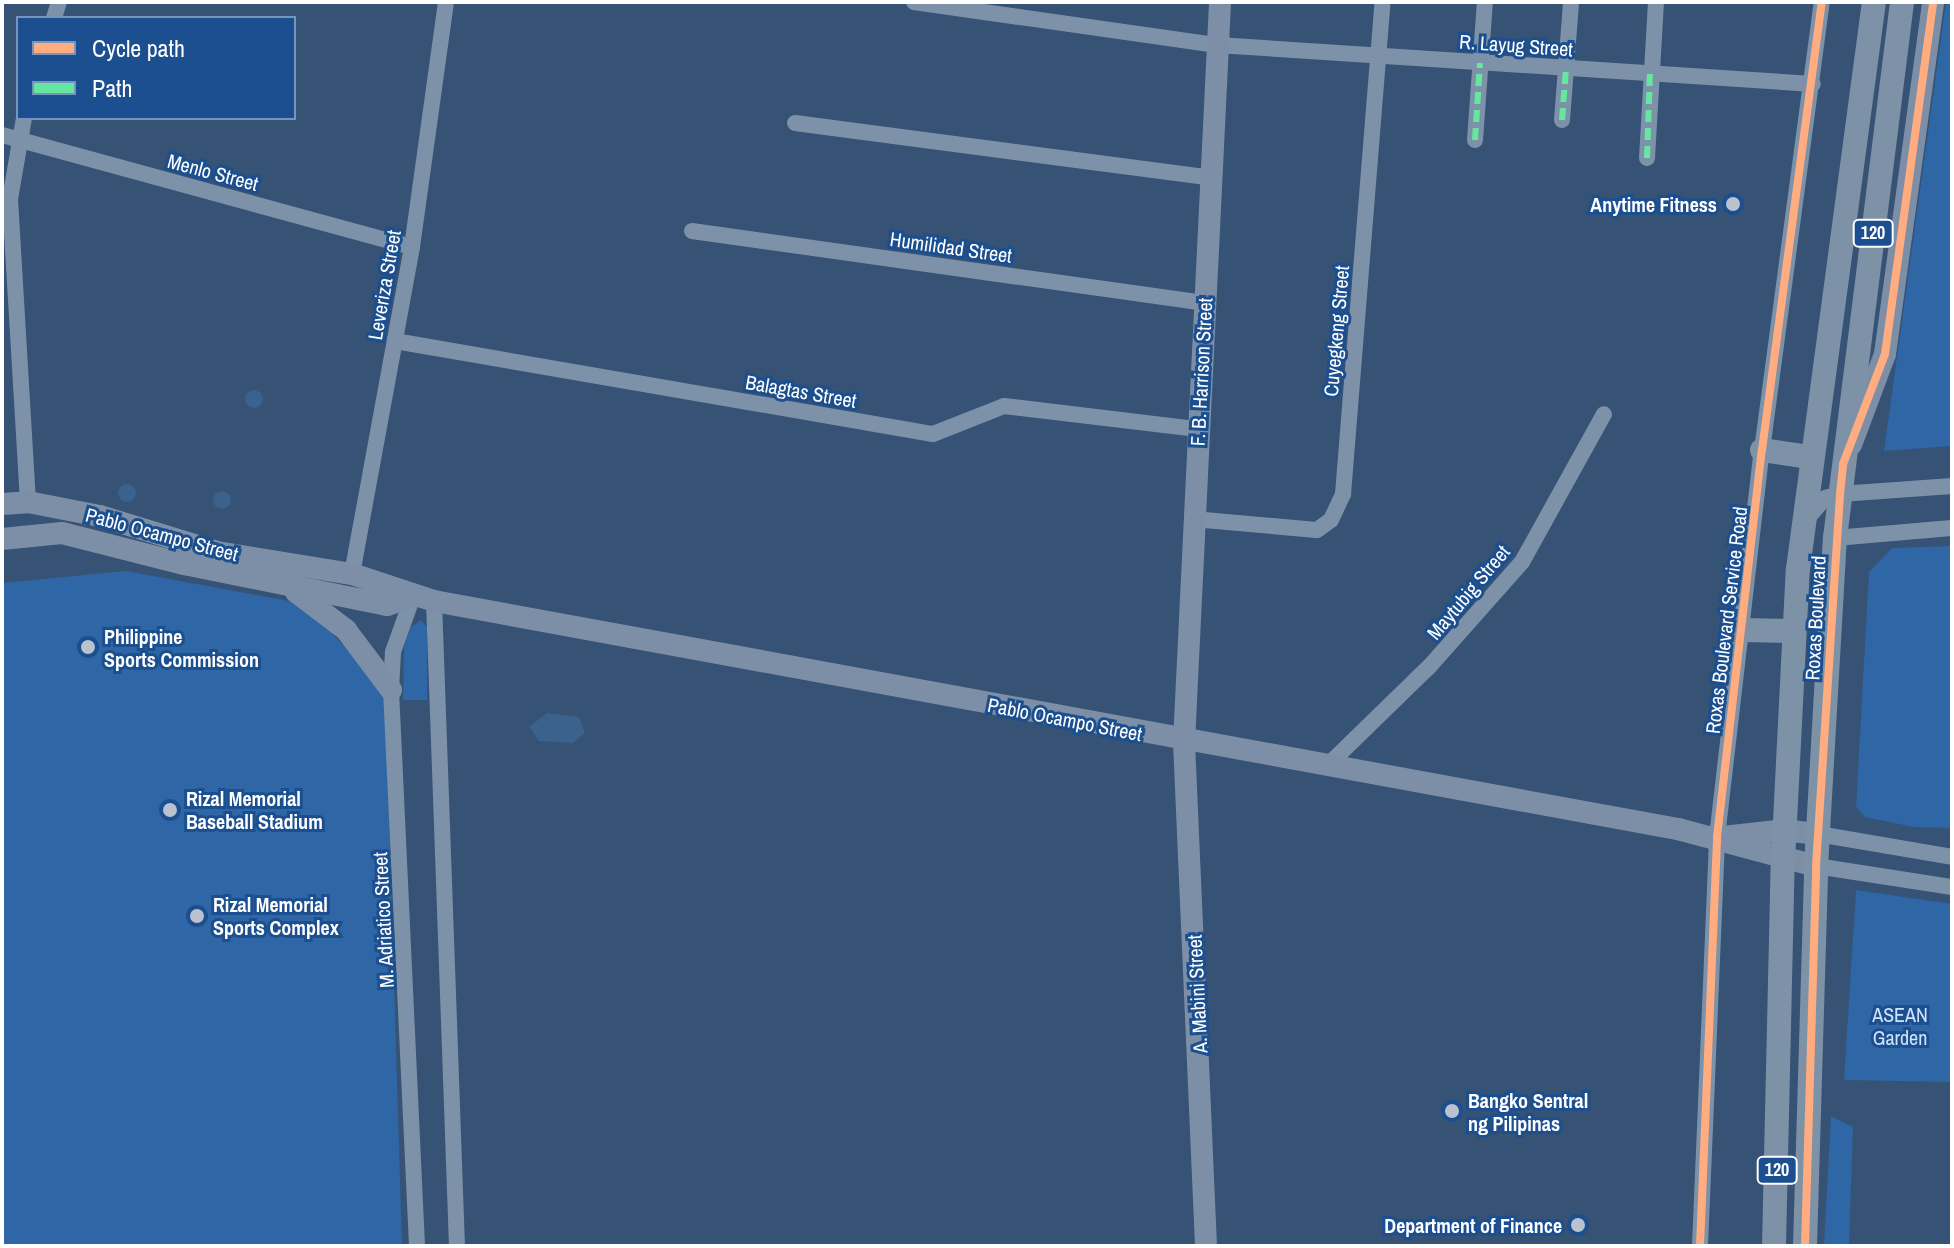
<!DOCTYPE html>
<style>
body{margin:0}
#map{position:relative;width:1954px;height:1248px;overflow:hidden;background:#365274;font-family:"Archivo Narrow",sans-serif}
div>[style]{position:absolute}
.green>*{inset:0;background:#2f66a5}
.water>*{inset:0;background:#3b618d}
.round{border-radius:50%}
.minor>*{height:16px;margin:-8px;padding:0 8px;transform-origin:8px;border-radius:8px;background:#7d92a8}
.major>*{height:22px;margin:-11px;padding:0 11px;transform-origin:11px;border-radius:11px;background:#7d8ea7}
.highway>*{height:24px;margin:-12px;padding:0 12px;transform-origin:12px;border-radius:12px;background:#7e92a7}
.quiet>*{height:6px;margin-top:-3px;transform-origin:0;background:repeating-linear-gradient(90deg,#66e7a1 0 12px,transparent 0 18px)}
.cycleway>*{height:8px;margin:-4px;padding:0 4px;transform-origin:4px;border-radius:4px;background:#ffac80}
.dots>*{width:22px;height:22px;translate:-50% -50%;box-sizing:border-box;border:4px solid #1b4f8f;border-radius:50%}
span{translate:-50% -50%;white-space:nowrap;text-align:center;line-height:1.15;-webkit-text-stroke:6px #1b4f8f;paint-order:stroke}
.shield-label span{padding:2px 6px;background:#1b4f8f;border:2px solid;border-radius:6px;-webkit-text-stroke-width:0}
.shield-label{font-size:18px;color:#fff;font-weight:700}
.street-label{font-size:20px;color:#fff}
.poi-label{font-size:20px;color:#fff;font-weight:700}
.right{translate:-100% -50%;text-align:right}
.left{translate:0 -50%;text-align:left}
.park-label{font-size:20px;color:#cfe3fa}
.frame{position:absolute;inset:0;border:4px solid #fff;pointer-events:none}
.legend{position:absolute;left:16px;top:16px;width:280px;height:104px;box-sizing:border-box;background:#1b4f8f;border:2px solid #7695bc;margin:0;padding:10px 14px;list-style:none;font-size:24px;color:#fff}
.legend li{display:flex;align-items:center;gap:16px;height:40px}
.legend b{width:40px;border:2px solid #7695bc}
</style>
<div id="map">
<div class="green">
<i style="clip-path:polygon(1946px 2px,1952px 2px,1952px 446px,1884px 451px)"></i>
<i style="clip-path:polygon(1952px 546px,1952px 828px,1914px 827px,1865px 817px,1856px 807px,1869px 572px,1892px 548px)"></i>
<i style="clip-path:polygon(126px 571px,294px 602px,323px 623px,381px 687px,386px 713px,402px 1246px,2px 1246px,2px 583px)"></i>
<i style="clip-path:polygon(421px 620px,427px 627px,427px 700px,403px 700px,404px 647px,410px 628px)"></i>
<i style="clip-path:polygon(1856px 890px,1952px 904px,1952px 1082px,1844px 1080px)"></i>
<i style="clip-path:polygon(1831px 1116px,1853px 1127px,1849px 1246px,1824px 1246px)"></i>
</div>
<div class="water">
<i class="round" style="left:245px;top:390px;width:18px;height:18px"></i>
<i class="round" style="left:118px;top:484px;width:18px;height:18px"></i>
<i class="round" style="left:213px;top:491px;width:18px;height:18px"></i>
<i style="clip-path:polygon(547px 713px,579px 717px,585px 733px,573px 743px,539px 741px,529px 727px)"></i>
</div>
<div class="minor">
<i style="left:914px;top:2px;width:306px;rotate:8.1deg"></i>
<i style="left:1217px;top:45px;width:597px;rotate:3.74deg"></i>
<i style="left:54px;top:18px;width:17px;rotate:-73deg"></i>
<i style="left:24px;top:118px;width:82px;rotate:99.8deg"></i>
<i style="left:10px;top:199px;width:304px;rotate:86.6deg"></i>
<i style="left:1562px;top:120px;width:118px;rotate:-85.6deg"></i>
<i style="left:795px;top:123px;width:419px;rotate:7.5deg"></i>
<i style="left:2px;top:135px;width:425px;rotate:15.3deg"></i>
<i style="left:1475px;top:140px;width:138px;rotate:-85.9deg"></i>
<i style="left:1647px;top:158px;width:156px;rotate:-86.7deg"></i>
<i style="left:692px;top:231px;width:517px;rotate:8deg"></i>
<i style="left:395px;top:341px;width:546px;rotate:9.81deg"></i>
<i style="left:933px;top:434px;width:76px;rotate:-21.5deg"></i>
<i style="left:1004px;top:406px;width:195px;rotate:6.8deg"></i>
<i style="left:1193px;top:519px;width:124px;rotate:5.1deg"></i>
<i style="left:1317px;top:530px;width:17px;rotate:-36deg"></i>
<i style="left:1331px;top:520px;width:29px;rotate:-65deg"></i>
<i style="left:1343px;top:494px;width:494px;rotate:-85.4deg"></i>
<i style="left:1805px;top:521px;width:30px;rotate:-49deg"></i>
<i style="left:1825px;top:498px;width:16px;rotate:-15deg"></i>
<i style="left:1840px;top:494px;width:112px;rotate:-4.1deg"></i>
<i style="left:1835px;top:538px;width:117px;rotate:-4.9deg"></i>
<i style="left:352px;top:574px;width:332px;rotate:-79.6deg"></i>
<i style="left:412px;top:247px;width:247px;rotate:-82.1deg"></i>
<i style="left:413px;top:596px;width:59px;rotate:109.7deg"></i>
<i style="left:393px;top:652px;width:38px;rotate:93deg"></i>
<i style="left:391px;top:690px;width:557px;rotate:87.32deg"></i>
<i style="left:434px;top:601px;width:645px;rotate:87.96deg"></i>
<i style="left:1326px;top:767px;width:144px;rotate:-44.2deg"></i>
<i style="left:1429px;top:667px;width:140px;rotate:-48.5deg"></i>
<i style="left:1522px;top:562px;width:169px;rotate:-61deg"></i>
<i style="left:1818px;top:834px;width:136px;rotate:9.7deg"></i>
<i style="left:1816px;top:866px;width:138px;rotate:8.8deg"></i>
<i style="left:1700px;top:1246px;width:409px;rotate:-87.6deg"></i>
<i style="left:1717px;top:837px;width:390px;rotate:-83.4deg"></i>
<i style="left:1762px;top:450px;width:452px;rotate:-82.4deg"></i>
</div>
<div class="major">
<i style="left:1851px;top:445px;width:97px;rotate:-69.5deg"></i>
<i style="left:1885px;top:354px;width:355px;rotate:-82.2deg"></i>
<i style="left:2px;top:504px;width:26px;rotate:-4deg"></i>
<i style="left:28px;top:502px;width:73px;rotate:11deg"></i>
<i style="left:100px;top:516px;width:122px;rotate:17.1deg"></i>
<i style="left:217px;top:552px;width:137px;rotate:9.3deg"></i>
<i style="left:352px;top:574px;width:86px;rotate:18.2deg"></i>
<i style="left:434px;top:601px;width:1265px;rotate:10.39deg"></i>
<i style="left:1678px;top:829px;width:143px;rotate:15deg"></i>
<i style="left:2px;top:539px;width:60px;rotate:-5.7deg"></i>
<i style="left:62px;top:533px;width:126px;rotate:14.3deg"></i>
<i style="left:184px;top:564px;width:207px;rotate:11.4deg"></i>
<i style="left:387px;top:605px;width:28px;rotate:-19deg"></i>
<i style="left:296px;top:592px;width:63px;rotate:37.2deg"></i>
<i style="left:346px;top:630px;width:75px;rotate:53.1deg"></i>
<i style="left:1723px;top:837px;width:61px;rotate:-6.5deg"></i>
<i style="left:1784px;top:830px;width:34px;rotate:7deg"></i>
<i style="left:1206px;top:1246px;width:504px;rotate:-92.5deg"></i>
<i style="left:1184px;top:742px;width:741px;rotate:-87.21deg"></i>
</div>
<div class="highway">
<i style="left:1762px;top:450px;width:49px;rotate:8.3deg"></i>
<i style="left:1740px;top:630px;width:54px;rotate:1.1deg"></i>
<i style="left:1774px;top:1246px;width:385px;rotate:-88.7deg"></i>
<i style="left:1783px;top:861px;width:292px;rotate:-87.1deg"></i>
<i style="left:1798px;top:569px;width:572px;rotate:-82.37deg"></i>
<i style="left:1805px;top:1246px;width:380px;rotate:-88.3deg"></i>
<i style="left:1816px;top:866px;width:329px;rotate:-86.7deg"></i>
<i style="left:1835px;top:538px;width:540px;rotate:-82.87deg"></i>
</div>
<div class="quiet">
<i style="left:1562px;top:120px;width:52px;rotate:-85.6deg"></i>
<i style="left:1475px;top:140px;width:77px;rotate:-86.3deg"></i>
<i style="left:1647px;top:158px;width:86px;rotate:-88deg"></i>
</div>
<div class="cycleway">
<i style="left:1700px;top:1246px;width:409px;rotate:-87.6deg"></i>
<i style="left:1717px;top:837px;width:390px;rotate:-83.4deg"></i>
<i style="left:1762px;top:450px;width:452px;rotate:-82.4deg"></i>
<i style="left:1805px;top:1246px;width:380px;rotate:-88.3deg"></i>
<i style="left:1816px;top:866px;width:373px;rotate:-86.3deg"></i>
<i style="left:1840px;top:494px;width:30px;rotate:-84deg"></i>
<i style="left:1843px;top:464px;width:118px;rotate:-69.1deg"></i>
<i style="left:1885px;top:354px;width:355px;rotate:-82.2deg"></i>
</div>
<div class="dots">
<i style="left:1733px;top:204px;background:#b9c2ce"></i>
<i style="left:88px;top:647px;background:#b9c2ce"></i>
<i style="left:170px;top:810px;background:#b9c2ce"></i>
<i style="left:197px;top:916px;background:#b9c2ce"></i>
<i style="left:1452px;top:1111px;background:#b9c2ce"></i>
<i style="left:1578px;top:1225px;background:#b9c2ce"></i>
</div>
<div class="shield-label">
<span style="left:1873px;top:233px">120</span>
<span style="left:1777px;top:1170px">120</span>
</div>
<div class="street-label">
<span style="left:1516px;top:45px;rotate:4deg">R. Layug Street</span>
<span style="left:213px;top:172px;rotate:15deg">Menlo Street</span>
<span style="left:951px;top:247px;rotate:8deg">Humilidad Street</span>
<span style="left:384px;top:285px;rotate:-80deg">Leveriza Street</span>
<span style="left:1336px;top:331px;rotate:-85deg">Cuyegkeng Street</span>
<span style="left:1201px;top:372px;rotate:-87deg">F. B. Harrison Street</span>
<span style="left:801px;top:391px;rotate:10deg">Balagtas Street</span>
<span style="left:162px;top:534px;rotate:15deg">Pablo Ocampo Street</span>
<span style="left:1468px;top:592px;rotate:-50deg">Maytubig Street</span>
<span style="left:1815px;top:618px;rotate:-87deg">Roxas Boulevard</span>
<span style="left:1726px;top:620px;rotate:-83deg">Roxas Boulevard Service Road</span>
<span style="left:1065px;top:719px;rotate:11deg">Pablo Ocampo Street</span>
<span style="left:383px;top:920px;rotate:-93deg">M. Adriatico Street</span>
<span style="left:1197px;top:994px;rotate:-93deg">A. Mabini Street</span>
</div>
<div class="poi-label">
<span class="right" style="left:1717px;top:204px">Anytime Fitness</span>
<span class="left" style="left:104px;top:648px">Philippine<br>Sports Commission</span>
<span class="left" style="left:186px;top:810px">Rizal Memorial<br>Baseball Stadium</span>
<span class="left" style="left:213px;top:916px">Rizal Memorial<br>Sports Complex</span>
<span class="left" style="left:1468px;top:1112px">Bangko Sentral<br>ng Pilipinas</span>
<span class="right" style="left:1562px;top:1225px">Department of Finance</span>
</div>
<div class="park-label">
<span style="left:1900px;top:1026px">ASEAN<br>Garden</span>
</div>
<div class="frame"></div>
<ul class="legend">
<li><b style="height:10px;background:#ffac80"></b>Cycle path</li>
<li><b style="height:10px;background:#66e7a1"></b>Path</li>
</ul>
</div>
